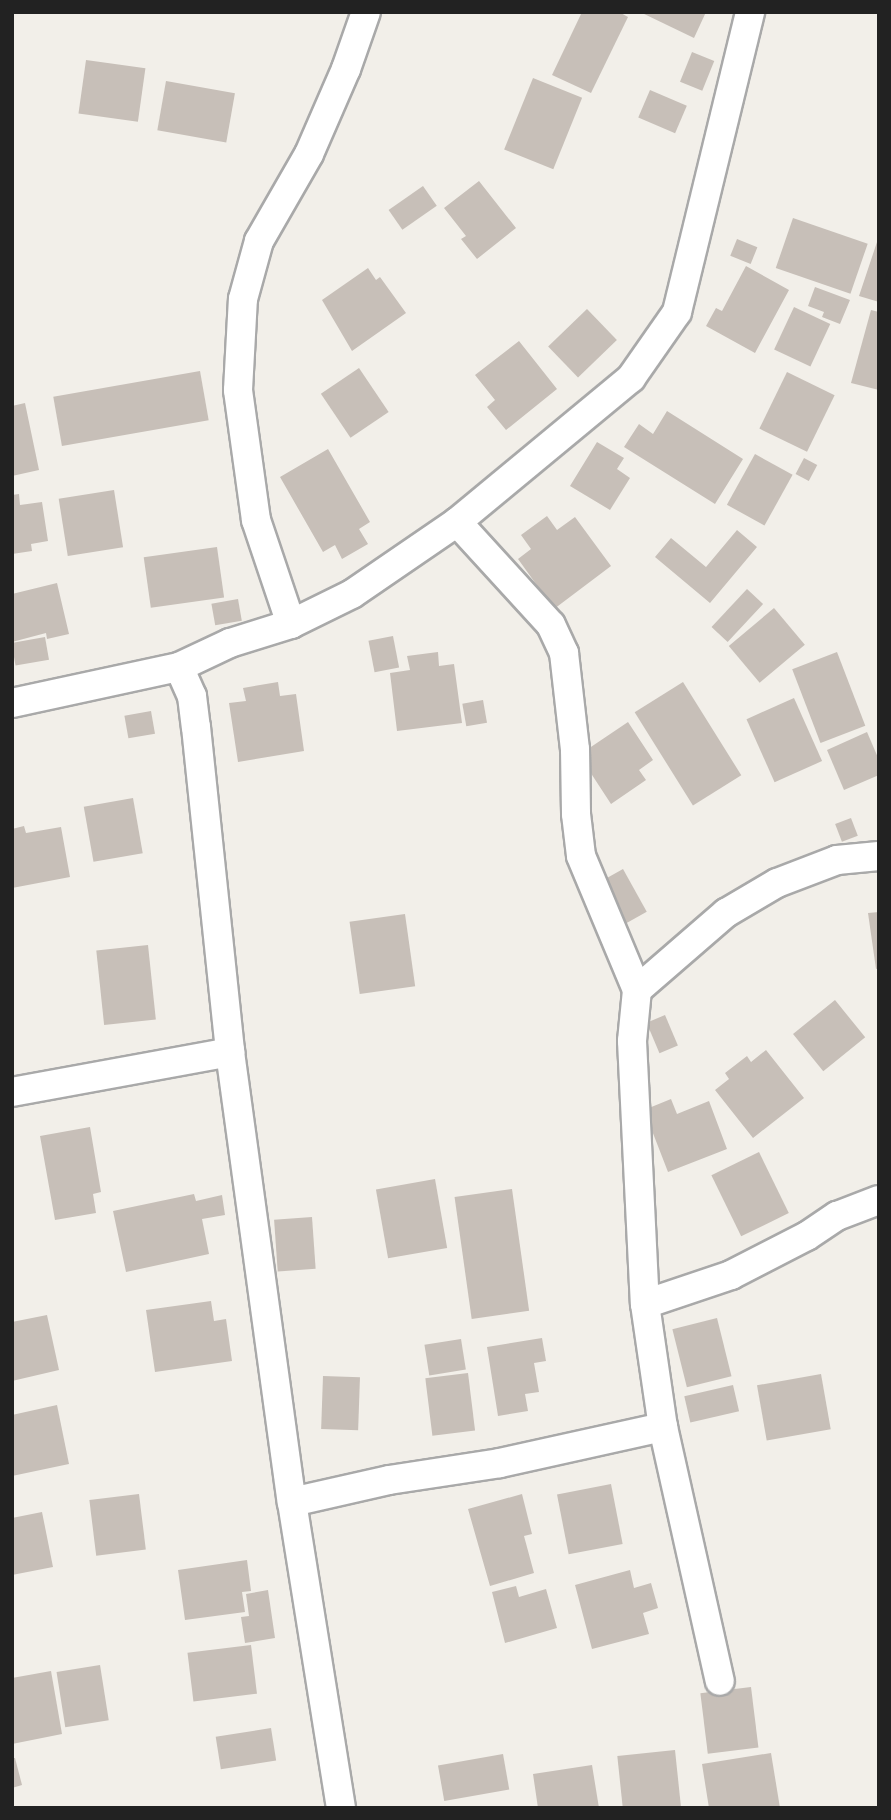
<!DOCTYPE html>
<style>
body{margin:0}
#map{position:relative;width:891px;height:1820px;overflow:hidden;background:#f2efe9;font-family:"Open Sans",sans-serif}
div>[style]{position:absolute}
.building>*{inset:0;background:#c7bfb8;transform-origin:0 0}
.roads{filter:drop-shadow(2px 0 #a9a9a9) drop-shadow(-2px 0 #a9a9a9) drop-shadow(0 2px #a9a9a9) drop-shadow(0 -2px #a9a9a9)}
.minor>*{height:28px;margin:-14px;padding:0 14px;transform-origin:14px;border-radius:14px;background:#fff}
span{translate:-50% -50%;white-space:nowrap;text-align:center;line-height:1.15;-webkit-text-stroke:5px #fff;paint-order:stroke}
.frame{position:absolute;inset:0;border:14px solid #222;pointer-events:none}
</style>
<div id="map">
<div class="building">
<i style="clip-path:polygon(582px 12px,619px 12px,628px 17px,591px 93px,552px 75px)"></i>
<i style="clip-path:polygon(640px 12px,706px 12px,694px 38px)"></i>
<i style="left:692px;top:52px;width:24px;height:32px;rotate:22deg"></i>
<i style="left:86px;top:60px;width:60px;height:54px;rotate:8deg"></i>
<i style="left:533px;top:78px;width:53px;height:77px;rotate:22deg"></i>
<i style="left:166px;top:81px;width:70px;height:50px;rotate:10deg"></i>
<i style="left:650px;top:90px;width:40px;height:30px;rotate:23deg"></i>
<i style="clip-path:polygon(479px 181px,516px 228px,477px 259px,461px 239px,466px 236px,444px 208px)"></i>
<i style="left:423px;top:186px;width:24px;height:42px;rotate:55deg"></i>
<i style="left:793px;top:218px;width:79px;height:53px;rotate:19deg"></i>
<i style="clip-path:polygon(879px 236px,879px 302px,859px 296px)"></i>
<i style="left:737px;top:239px;width:22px;height:18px;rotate:22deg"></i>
<i style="clip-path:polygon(746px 266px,789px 290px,755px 353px,706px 326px,716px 308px,722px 311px)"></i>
<i style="clip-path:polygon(368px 268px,376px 280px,380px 277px,406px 313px,352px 351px,322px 300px)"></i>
<i style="clip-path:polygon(815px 287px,850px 300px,840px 324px,822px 317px,824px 312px,808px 306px)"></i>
<i style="left:794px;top:307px;width:40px;height:47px;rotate:25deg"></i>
<i style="left:587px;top:309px;width:43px;height:54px;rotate:46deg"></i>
<i style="clip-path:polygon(871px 310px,879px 312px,879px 390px,851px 383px)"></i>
<i style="clip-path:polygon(519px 341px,557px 389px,506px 430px,487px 407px,495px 400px,475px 375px)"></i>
<i style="left:359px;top:368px;width:53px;height:46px;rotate:56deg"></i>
<i style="left:200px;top:371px;width:50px;height:149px;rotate:80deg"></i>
<i style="left:787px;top:372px;width:53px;height:63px;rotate:26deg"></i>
<i style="clip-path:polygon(25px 403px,39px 470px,12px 476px,12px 406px)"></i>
<i style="clip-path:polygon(667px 411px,743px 459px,715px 504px,624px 447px,639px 424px,653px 434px)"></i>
<i style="clip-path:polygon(597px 442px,624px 458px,617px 469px,630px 478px,610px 510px,570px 486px)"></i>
<i style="clip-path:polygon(328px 449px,370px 522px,359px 529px,368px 544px,342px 559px,335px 545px,323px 552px,280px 477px)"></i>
<i style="left:755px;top:454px;width:43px;height:58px;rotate:29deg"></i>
<i style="left:804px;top:458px;width:15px;height:18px;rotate:28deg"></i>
<i style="left:114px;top:490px;width:58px;height:56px;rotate:81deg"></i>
<i style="clip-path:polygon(19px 494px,20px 505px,42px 502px,48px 541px,31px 544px,32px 551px,12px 554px,12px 495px)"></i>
<i style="clip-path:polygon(547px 516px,557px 530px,575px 517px,611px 566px,554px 609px,518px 559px,531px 549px,521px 535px)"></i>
<i style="clip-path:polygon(737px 530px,757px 547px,710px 603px,655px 557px,671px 538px,706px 567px)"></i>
<i style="left:217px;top:547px;width:51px;height:74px;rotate:82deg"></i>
<i style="clip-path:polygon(57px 583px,69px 634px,47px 639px,46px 633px,12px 642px,12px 594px)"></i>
<i style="left:747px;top:589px;width:22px;height:52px;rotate:43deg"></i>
<i style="left:238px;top:599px;width:22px;height:27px;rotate:80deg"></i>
<i style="left:774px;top:608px;width:48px;height:59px;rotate:50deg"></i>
<i style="left:393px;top:636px;width:32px;height:25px;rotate:79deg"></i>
<i style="left:45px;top:637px;width:23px;height:34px;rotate:80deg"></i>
<i style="clip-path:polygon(438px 652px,439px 666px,454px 664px,462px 723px,397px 731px,390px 673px,410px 670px,407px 656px)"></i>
<i style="left:837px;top:652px;width:79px;height:48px;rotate:69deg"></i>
<i style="clip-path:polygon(278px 682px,280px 696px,296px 694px,304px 751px,238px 762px,229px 703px,246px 701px,243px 688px)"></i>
<i style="left:683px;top:682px;width:110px;height:57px;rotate:58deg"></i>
<i style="left:794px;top:698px;width:69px;height:52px;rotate:66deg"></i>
<i style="left:483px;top:700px;width:23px;height:21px;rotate:80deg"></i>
<i style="left:151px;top:711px;width:23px;height:27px;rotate:80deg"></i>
<i style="clip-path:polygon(628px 722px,653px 760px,639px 770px,646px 780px,611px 804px,579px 755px)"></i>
<i style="clip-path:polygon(867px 732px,879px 760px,879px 775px,844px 790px,827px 750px)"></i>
<i style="left:133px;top:798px;width:56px;height:50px;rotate:80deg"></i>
<i style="left:851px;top:818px;width:19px;height:17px;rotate:69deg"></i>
<i style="clip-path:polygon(24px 826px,26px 833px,61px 827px,70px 877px,12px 888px,12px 829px)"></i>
<i style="left:623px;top:869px;width:49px;height:24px;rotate:61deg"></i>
<i style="clip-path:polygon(879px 912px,879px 968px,876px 969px,868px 913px)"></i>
<i style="left:405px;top:914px;width:73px;height:56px;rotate:82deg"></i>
<i style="left:148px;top:945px;width:75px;height:52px;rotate:84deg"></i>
<i style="left:835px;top:1000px;width:48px;height:54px;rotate:51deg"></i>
<i style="left:665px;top:1015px;width:33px;height:20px;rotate:67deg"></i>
<i style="clip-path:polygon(766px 1050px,804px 1098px,753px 1138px,715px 1090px,729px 1079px,725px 1073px,747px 1056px,751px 1062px)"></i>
<i style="clip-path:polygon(671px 1099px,677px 1114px,709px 1101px,727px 1149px,668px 1172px,644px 1110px)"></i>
<i style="clip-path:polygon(90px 1127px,101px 1192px,93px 1194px,96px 1213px,55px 1220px,40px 1136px)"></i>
<i style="left:759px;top:1152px;width:68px;height:53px;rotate:64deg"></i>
<i style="left:435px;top:1179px;width:70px;height:60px;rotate:80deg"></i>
<i style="left:512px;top:1189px;width:123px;height:58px;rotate:82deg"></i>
<i style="clip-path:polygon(194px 1194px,196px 1201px,222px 1195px,225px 1215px,202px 1219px,209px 1254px,126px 1272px,113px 1211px)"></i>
<i style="left:312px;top:1217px;width:52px;height:38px;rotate:86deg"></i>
<i style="clip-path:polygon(211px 1301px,214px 1321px,226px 1319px,232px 1361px,155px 1372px,146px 1310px)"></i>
<i style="clip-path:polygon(47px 1315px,59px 1370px,12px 1381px,12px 1322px)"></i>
<i style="left:717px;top:1318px;width:60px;height:46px;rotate:76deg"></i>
<i style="clip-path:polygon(542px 1338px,546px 1361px,534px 1363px,539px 1392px,525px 1394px,528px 1411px,498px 1416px,487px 1347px)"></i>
<i style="left:461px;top:1339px;width:31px;height:37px;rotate:81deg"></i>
<i style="left:468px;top:1373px;width:58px;height:43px;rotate:83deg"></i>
<i style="left:821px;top:1374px;width:56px;height:65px;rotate:80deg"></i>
<i style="left:323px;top:1376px;width:37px;height:53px;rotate:2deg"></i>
<i style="left:733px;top:1385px;width:27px;height:50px;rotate:77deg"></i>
<i style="clip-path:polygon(57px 1405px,69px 1464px,12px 1476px,12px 1415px)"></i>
<i style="left:611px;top:1484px;width:61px;height:55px;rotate:79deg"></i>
<i style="left:139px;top:1494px;width:56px;height:50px;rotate:83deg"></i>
<i style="clip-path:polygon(522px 1494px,532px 1534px,524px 1536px,534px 1573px,490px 1586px,468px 1509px)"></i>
<i style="clip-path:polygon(42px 1512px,53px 1567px,12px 1575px,12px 1518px)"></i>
<i style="clip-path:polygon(247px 1560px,251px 1591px,242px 1592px,245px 1612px,185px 1620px,178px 1570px)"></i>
<i style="clip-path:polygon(630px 1570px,634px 1588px,651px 1583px,658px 1608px,643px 1613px,649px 1634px,592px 1649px,575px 1585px)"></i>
<i style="clip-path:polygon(516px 1586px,519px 1597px,546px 1589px,557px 1628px,505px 1643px,492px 1592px)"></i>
<i style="clip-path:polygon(268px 1590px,275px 1638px,245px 1643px,241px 1617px,249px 1616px,246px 1594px)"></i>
<i style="left:251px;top:1645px;width:49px;height:64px;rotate:83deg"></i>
<i style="left:100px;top:1665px;width:56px;height:44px;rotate:81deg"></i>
<i style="clip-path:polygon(51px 1671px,62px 1734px,12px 1744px,12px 1678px)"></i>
<i style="left:751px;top:1687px;width:61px;height:51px;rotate:83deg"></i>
<i style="left:271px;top:1728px;width:33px;height:56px;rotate:81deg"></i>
<i style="left:675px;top:1750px;width:58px;height:58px;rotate:84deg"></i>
<i style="clip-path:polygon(771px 1753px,780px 1808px,709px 1808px,702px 1764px)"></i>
<i style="left:503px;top:1754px;width:36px;height:66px;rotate:80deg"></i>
<i style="clip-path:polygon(12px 1758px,15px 1758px,22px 1785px,12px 1788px)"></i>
<i style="clip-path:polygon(592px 1765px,599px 1808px,538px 1808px,533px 1774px)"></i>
</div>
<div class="roads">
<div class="minor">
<i style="left:457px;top:522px;width:139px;rotate:47.6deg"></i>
<i style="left:551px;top:625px;width:31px;rotate:65deg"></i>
<i style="left:564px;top:653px;width:97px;rotate:83.5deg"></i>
<i style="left:575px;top:749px;width:65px;rotate:89.1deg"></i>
<i style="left:576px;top:814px;width:42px;rotate:83.2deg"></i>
<i style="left:581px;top:856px;width:145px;rotate:67.3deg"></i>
<i style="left:637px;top:990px;width:51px;rotate:95.6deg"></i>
<i style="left:632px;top:1041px;width:263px;rotate:87.2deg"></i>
<i style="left:645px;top:1304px;width:124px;rotate:81.7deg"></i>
<i style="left:663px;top:1427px;width:260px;rotate:77.4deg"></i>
<i style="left:291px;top:624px;width:110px;rotate:-108.6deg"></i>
<i style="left:256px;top:520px;width:131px;rotate:-97.9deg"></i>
<i style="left:238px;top:390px;width:91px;rotate:-86.9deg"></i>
<i style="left:243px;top:299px;width:60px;rotate:-74.6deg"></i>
<i style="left:259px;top:241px;width:100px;rotate:-60.1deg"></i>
<i style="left:309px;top:154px;width:93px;rotate:-66.5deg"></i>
<i style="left:346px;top:69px;width:60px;rotate:-70.7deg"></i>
<i style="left:179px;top:667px;width:32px;rotate:66deg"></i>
<i style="left:192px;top:696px;width:31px;rotate:83deg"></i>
<i style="left:196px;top:727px;width:327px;rotate:84deg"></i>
<i style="left:230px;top:1052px;width:454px;rotate:82.2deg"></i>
<i style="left:292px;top:1502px;width:310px;rotate:80.9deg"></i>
<i style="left:12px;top:703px;width:171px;rotate:-12.2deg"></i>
<i style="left:179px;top:667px;width:56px;rotate:-25.2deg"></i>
<i style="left:230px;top:643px;width:64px;rotate:-17.3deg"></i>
<i style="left:291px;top:624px;width:68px;rotate:-26.2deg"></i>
<i style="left:352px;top:594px;width:127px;rotate:-34.4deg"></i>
<i style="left:457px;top:522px;width:226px;rotate:-39.6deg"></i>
<i style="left:631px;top:378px;width:80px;rotate:-55.1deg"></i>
<i style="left:677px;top:312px;width:309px;rotate:-76.3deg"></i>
<i style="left:637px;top:990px;width:118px;rotate:-40.9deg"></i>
<i style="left:726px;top:913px;width:59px;rotate:-30.5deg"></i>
<i style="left:777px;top:883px;width:64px;rotate:-21deg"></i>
<i style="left:837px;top:860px;width:42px;rotate:-5.4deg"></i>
<i style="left:12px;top:1092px;width:222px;rotate:-10.4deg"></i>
<i style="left:645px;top:1304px;width:91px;rotate:-18.6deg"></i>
<i style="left:731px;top:1275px;width:85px;rotate:-27.2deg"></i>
<i style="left:807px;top:1236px;width:36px;rotate:-34deg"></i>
<i style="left:837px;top:1216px;width:45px;rotate:-20.9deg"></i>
<i style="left:292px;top:1502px;width:99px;rotate:-12.8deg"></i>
<i style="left:389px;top:1480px;width:112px;rotate:-8.7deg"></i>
<i style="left:500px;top:1463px;width:167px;rotate:-12.5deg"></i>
</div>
</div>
<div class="frame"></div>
</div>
